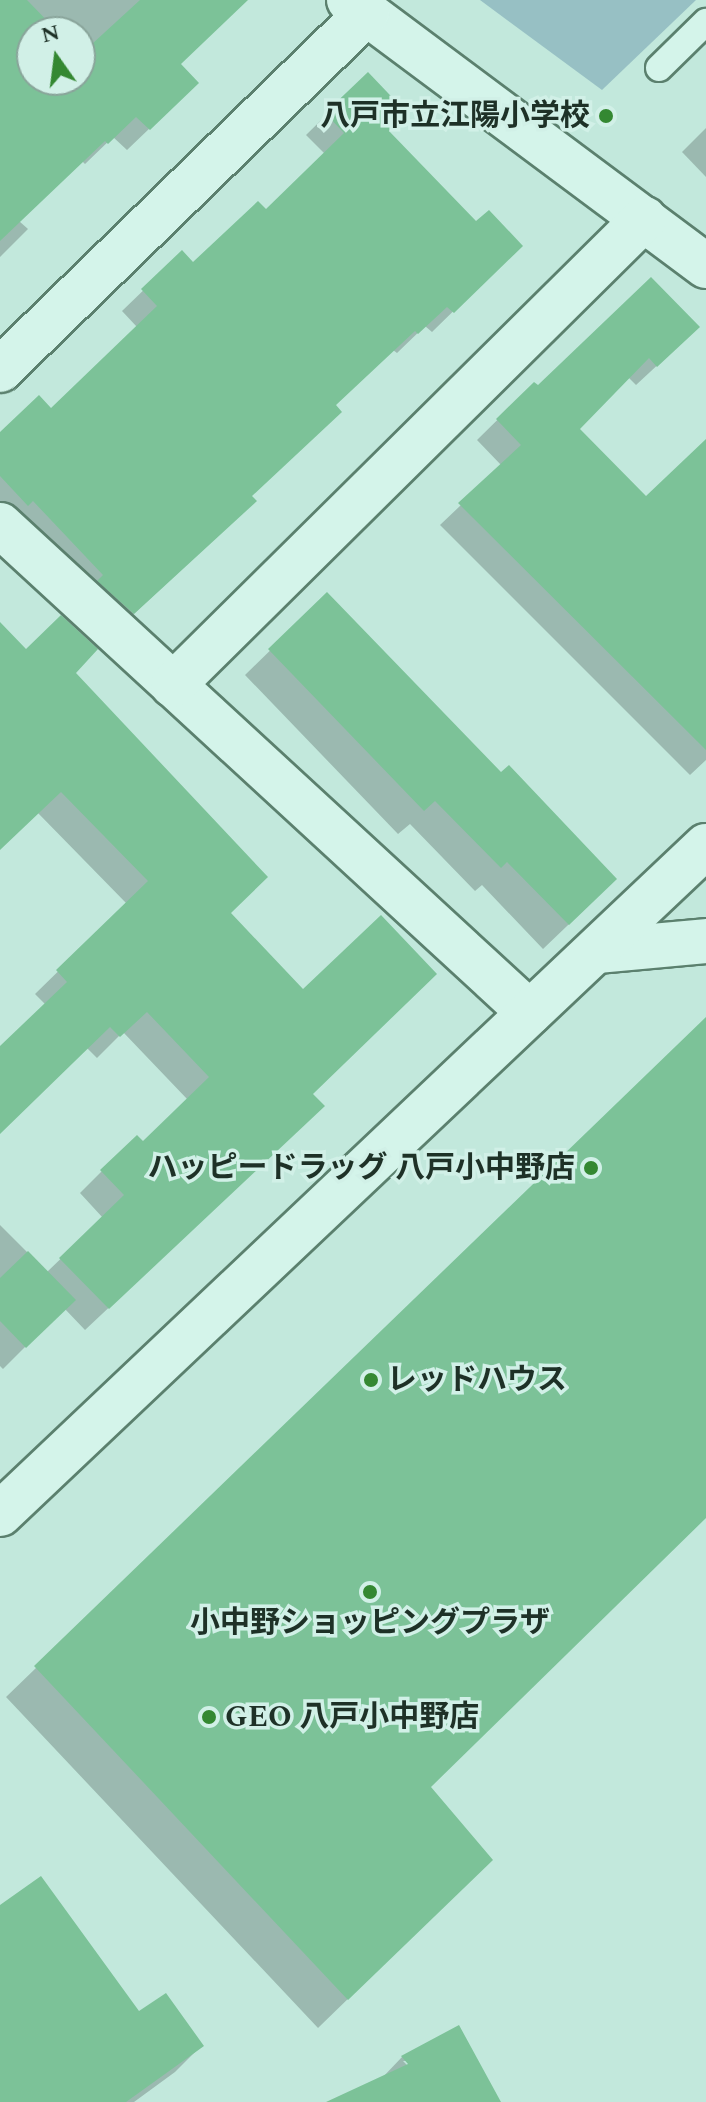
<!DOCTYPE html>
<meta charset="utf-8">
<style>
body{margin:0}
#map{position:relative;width:706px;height:2102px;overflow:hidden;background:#c2e8dc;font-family:Spectral,"Noto Sans JP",serif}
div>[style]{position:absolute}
.green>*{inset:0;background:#97c0c4}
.shadow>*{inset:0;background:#0003}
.building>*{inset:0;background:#7cc298}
.roads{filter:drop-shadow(2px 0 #5b806e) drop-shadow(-2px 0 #5b806e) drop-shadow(0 2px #5b806e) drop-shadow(0 -2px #5b806e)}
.service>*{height:26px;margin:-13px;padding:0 13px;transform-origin:13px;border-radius:13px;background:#d4f4ea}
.minor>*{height:44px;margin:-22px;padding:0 22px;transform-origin:22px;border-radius:22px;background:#d4f4ea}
.dots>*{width:22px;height:22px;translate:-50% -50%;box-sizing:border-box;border:4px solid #d1f0e7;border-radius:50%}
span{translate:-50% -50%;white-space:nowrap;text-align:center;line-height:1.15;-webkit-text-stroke:7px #d1f0e7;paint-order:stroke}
.poi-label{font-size:30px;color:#1e3127;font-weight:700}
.right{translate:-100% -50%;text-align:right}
.left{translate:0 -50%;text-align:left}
.north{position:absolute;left:16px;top:16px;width:80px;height:80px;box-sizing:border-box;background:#d1f0e7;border:2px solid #89a49a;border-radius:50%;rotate:346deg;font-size:22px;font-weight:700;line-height:32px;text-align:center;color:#1e3127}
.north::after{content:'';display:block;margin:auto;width:28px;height:36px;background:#348832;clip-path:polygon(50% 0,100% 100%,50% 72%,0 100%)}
</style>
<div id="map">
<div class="green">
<i style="clip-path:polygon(480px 0,696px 0,602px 90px)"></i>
</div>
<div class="shadow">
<i style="clip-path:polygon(evenodd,0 0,245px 0,179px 65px,174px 105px,127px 150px,113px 137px,85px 164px,82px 161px,19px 221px,28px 229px,0 257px,0 0,32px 32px,80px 32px,80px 80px,32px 80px,32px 32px)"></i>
<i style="clip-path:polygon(368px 74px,386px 131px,476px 224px,520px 246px,432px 332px,425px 326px,397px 353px,393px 350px,334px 406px,250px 497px,234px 521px,112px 634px,0 518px,0 435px,51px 411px,137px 327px,122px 311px,182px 253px,193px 265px,266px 212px,325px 154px,306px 135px)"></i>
<i style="clip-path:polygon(706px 128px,706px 177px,682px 152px)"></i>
<i style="clip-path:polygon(677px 347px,636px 385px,628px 377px,577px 429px,646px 499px,706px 459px,706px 760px,690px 775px,440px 525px,502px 466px,477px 440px,534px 384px,538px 388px)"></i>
<i style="clip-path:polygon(327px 595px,590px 904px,543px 949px,482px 885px,475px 891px,410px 824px,398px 834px,245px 675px)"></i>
<i style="clip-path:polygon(0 625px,26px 652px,73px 673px,229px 913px,311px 1094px,300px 1128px,85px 1330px,64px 1308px,3px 1369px,0 1366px,0 1225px,47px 1272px,103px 1218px,80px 1193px,102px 1171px,143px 1143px,188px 1100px,123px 1032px,97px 1058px,87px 1048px,0 1132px,0 1049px,46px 1005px,35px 994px,127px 904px,37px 812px,0 848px)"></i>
<i style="clip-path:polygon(706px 1020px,706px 1516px,428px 1788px,461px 1889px,318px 2028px,6px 1697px)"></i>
<i style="clip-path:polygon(0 1907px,138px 2014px,201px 2046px,175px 2072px,134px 2102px,0 2102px)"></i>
<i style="clip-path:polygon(evenodd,459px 2027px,499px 2102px,339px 2102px,381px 2079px,402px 2057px,459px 2027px,403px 2061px,408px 2061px,414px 2072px,403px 2061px)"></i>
</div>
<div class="building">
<i style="clip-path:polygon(0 0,27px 0,58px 32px,32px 32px,32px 80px,80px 80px,80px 55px,140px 0,248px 0,181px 64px,199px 83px,150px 130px,136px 117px,108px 144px,105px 141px,0 241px)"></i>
<i style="clip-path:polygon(368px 72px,407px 113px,389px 131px,476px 221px,489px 210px,523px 246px,454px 313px,447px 307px,418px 334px,415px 331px,336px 405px,342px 412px,252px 496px,257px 501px,134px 614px,97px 581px,103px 575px,33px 501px,28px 506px,0 476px,0 432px,39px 395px,51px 408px,157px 306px,141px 289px,182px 250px,193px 262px,258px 201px,266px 209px,344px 133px,325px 113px)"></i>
<i style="clip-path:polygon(651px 277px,700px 327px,657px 367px,649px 358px,580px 429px,646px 496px,706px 439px,706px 750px,458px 503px,521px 445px,496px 419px,534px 382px,538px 385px)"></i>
<i style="clip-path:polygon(327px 592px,501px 772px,509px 765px,617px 879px,569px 925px,507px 862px,501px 868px,435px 801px,424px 811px,268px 649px)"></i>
<i style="clip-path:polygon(61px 615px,98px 649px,76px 673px,268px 877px,231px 913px,303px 989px,381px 915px,437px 974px,313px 1094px,325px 1106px,109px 1309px,59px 1258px,124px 1195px,100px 1170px,137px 1135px,143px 1141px,209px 1077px,147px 1012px,120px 1037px,110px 1027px,0 1134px,0 1046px,67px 982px,56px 970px,148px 881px,61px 792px,0 850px,0 622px,26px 649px)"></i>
<i style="clip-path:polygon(706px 1017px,706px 1518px,431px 1787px,493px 1860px,348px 2000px,34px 1666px)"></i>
<i style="clip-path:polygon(28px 1251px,76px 1300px,26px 1348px,0 1321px,0 1278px)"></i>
<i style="clip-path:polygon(41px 1876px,139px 2011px,166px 1993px,204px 2046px,126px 2102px,0 2102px,0 1905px)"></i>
<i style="clip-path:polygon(459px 2025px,501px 2102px,326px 2102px,408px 2064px,401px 2056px)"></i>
</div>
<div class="roads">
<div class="service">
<i style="left:659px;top:68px;width:66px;rotate:-44.4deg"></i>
</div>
<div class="minor">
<i style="left:349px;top:0;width:445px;rotate:36.7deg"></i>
<i style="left:0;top:370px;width:512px;rotate:-44.21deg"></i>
<i style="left:0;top:525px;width:720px;rotate:42.64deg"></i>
<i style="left:173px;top:685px;width:663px;rotate:-44.69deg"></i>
<i style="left:597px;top:951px;width:109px;rotate:-5.2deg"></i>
<i style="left:0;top:1514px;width:972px;rotate:-43.42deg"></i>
</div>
</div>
<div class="dots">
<i style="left:606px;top:116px;background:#348832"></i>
<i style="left:591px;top:1168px;background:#348832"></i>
<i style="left:371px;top:1380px;background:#348832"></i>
<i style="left:370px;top:1592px;background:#348832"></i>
<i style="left:209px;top:1717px;background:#348832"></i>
</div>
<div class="poi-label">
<span class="right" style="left:590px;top:116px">八戸市立江陽小学校</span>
<span class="right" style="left:575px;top:1168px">ハッピードラッグ 八戸小中野店</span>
<span class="left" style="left:387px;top:1380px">レッドハウス</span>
<span style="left:370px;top:1623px">小中野ショッピングプラザ</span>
<span class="left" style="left:225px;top:1717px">GEO 八戸小中野店</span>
</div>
<div class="north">N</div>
</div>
